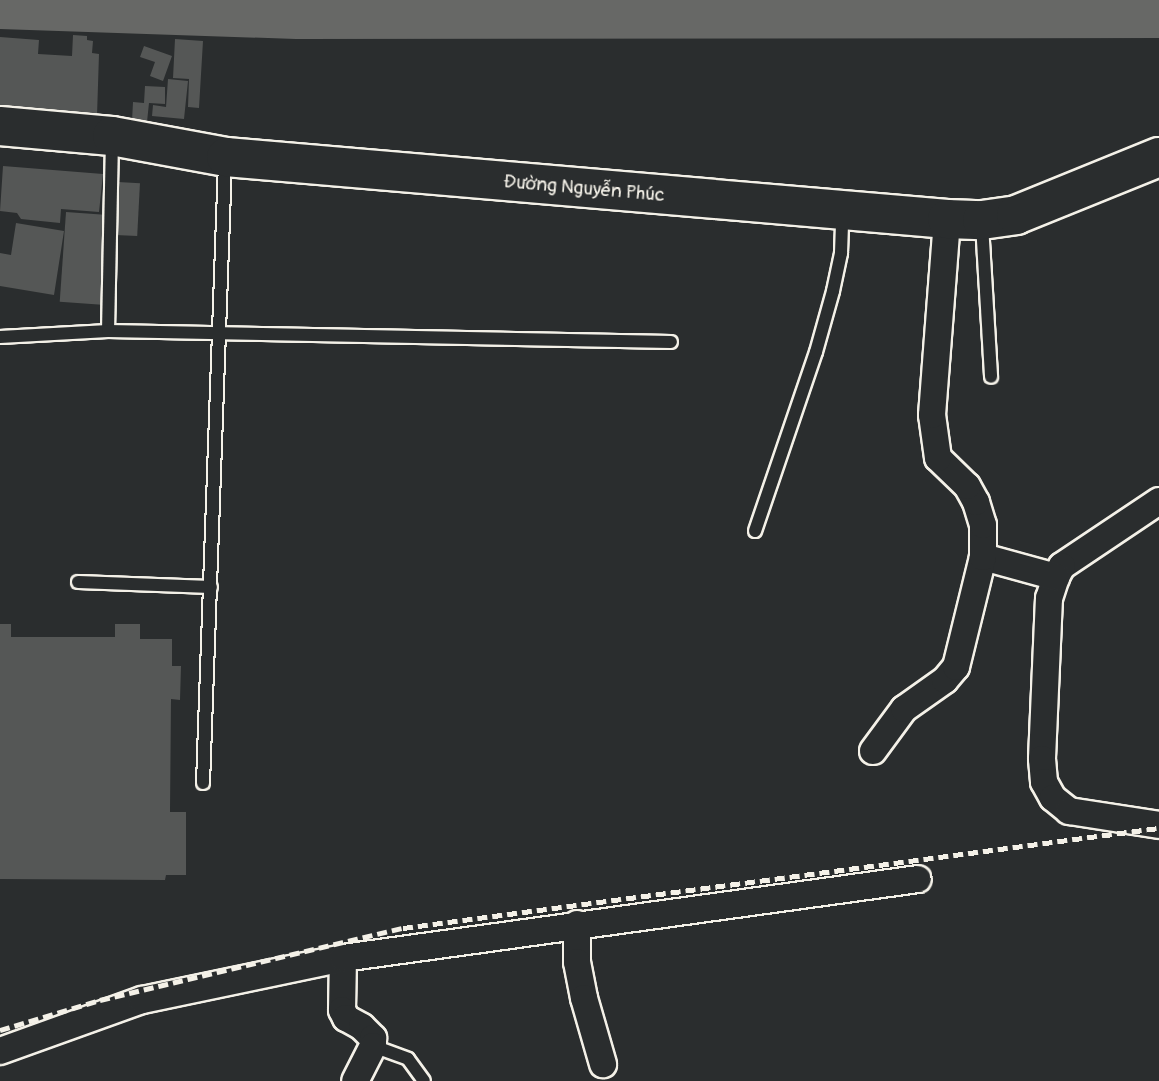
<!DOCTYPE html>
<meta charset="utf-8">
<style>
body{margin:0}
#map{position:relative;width:1159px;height:1081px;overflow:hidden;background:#2a2d2e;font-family:Pangolin,sans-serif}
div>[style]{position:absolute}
.water>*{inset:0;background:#676866}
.building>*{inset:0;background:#555756;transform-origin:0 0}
.roads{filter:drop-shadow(2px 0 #f4f1e8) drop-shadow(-2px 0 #f4f1e8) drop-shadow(0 2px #f4f1e8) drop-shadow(0 -2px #f4f1e8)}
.service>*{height:12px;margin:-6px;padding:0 6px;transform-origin:6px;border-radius:6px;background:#2a2d2e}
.minor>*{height:26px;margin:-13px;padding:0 13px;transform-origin:13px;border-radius:13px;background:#2a2d2e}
.primary>*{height:38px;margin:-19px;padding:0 19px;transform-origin:19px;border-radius:19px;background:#2a2d2e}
.rail>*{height:5px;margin-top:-2.5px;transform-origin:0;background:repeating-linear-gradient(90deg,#f4f1e8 0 10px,transparent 0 15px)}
span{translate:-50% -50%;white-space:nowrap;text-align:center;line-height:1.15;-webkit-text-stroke:7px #2a2d2e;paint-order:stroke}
.street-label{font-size:19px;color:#f4f1e8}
</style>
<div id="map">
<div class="water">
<i style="clip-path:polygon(0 0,1159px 0,1159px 38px,296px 39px,0 29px)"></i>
</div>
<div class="building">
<i style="clip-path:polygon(73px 35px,87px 36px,87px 40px,93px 41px,92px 53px,99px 54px,97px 116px,13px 113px,13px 106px,0 106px,0 37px,39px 40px,38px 54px,72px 56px)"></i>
<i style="clip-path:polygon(175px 39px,203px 41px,199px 108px,188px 107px,189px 79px,173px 78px)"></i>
<i style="clip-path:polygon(144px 46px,172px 56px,163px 81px,150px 76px,155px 62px,140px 57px)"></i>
<i style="clip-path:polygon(168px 79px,188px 81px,184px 119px,152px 116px,153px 105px,166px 107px)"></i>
<i style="clip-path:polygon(145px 86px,165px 87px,165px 104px,149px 103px,147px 122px,132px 121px,133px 102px,144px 103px)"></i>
<i style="clip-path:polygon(3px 166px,103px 174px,99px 212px,61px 209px,60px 223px,21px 219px,17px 213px,0 211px)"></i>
<i style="left:118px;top:182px;width:22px;height:53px;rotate:3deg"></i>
<i style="left:66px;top:212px;width:42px;height:90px;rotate:4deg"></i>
<i style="clip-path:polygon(16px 223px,64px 231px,54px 295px,0 286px,0 253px,11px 255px)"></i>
<i style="clip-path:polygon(0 624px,11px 624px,11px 637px,115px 637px,115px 624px,140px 624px,140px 639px,172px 639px,172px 666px,181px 666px,180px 700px,171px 699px,170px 812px,186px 812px,186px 875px,166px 875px,165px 880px,0 879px)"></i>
</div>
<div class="roads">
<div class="service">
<i style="left:982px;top:224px;width:153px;rotate:86.6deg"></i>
<i style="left:108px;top:331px;width:191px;rotate:-88.8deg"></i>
<i style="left:0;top:337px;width:108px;rotate:-3.2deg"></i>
<i style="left:108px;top:331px;width:563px;rotate:1.12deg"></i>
<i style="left:755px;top:531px;width:189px;rotate:-71.2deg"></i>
<i style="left:816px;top:352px;width:63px;rotate:-74.4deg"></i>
<i style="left:833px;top:291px;width:39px;rotate:-78deg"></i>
<i style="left:841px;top:253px;width:38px;rotate:-88deg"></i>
<i style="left:78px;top:582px;width:133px;rotate:2.2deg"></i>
<i style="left:203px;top:783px;width:622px;rotate:-87.97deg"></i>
<i style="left:373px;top:1046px;width:37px;rotate:20deg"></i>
<i style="left:408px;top:1059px;width:27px;rotate:54deg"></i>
</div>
<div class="minor">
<i style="left:1159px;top:501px;width:117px;rotate:146.2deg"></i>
<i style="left:1062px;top:566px;width:13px;rotate:119deg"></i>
<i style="left:1056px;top:577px;width:22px;rotate:108deg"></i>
<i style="left:1049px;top:598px;width:161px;rotate:92.5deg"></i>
<i style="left:1042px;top:759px;width:23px;rotate:85deg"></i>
<i style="left:1044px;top:782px;width:18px;rotate:61deg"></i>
<i style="left:1053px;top:798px;width:21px;rotate:39deg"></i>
<i style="left:1069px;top:811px;width:91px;rotate:8.8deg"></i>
<i style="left:983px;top:557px;width:76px;rotate:15.3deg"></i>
<i style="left:873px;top:751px;width:52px;rotate:-53.6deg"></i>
<i style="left:904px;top:709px;width:50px;rotate:-35.3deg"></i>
<i style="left:945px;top:680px;width:17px;rotate:-50deg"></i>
<i style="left:956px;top:667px;width:113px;rotate:-76.2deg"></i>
<i style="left:983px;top:557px;width:32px;rotate:-90deg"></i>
<i style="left:983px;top:525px;width:24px;rotate:-107deg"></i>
<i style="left:976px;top:502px;width:18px;rotate:-119deg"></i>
<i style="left:967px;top:486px;width:40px;rotate:-136deg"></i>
<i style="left:938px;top:458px;width:43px;rotate:-97.9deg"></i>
<i style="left:932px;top:415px;width:197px;rotate:-85.6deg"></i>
<i style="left:577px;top:924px;width:38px;rotate:90deg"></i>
<i style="left:577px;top:962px;width:37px;rotate:79deg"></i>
<i style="left:584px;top:998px;width:69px;rotate:73.9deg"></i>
<i style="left:343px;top:958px;width:52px;rotate:91.1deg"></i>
<i style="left:342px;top:1010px;width:9px;rotate:63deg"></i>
<i style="left:346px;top:1018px;width:18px;rotate:29deg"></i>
<i style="left:362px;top:1027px;width:16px;rotate:45deg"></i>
<i style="left:373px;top:1038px;width:8px;rotate:90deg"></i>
<i style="left:373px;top:1046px;width:39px;rotate:117deg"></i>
<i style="left:0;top:1051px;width:151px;rotate:-19.8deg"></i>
<i style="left:142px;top:1000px;width:205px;rotate:-11.8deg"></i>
<i style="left:343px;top:958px;width:580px;rotate:-7.82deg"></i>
</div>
<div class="primary">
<i style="left:0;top:126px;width:112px;rotate:5.1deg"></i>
<i style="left:112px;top:136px;width:116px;rotate:10.4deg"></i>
<i style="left:226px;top:157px;width:724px;rotate:4.91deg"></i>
<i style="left:947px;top:219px;width:35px;rotate:2deg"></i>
<i style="left:982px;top:220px;width:34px;rotate:-8deg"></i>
<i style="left:1016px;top:215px;width:154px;rotate:-22.1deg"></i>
</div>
</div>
<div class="rail">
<i style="left:0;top:1030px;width:104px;rotate:-16.7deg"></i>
<i style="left:100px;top:1000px;width:311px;rotate:-13.4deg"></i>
<i style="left:403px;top:928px;width:763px;rotate:-7.54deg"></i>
</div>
<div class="street-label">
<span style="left:584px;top:189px;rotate:5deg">Đường Nguyễn Phúc</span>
</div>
</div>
